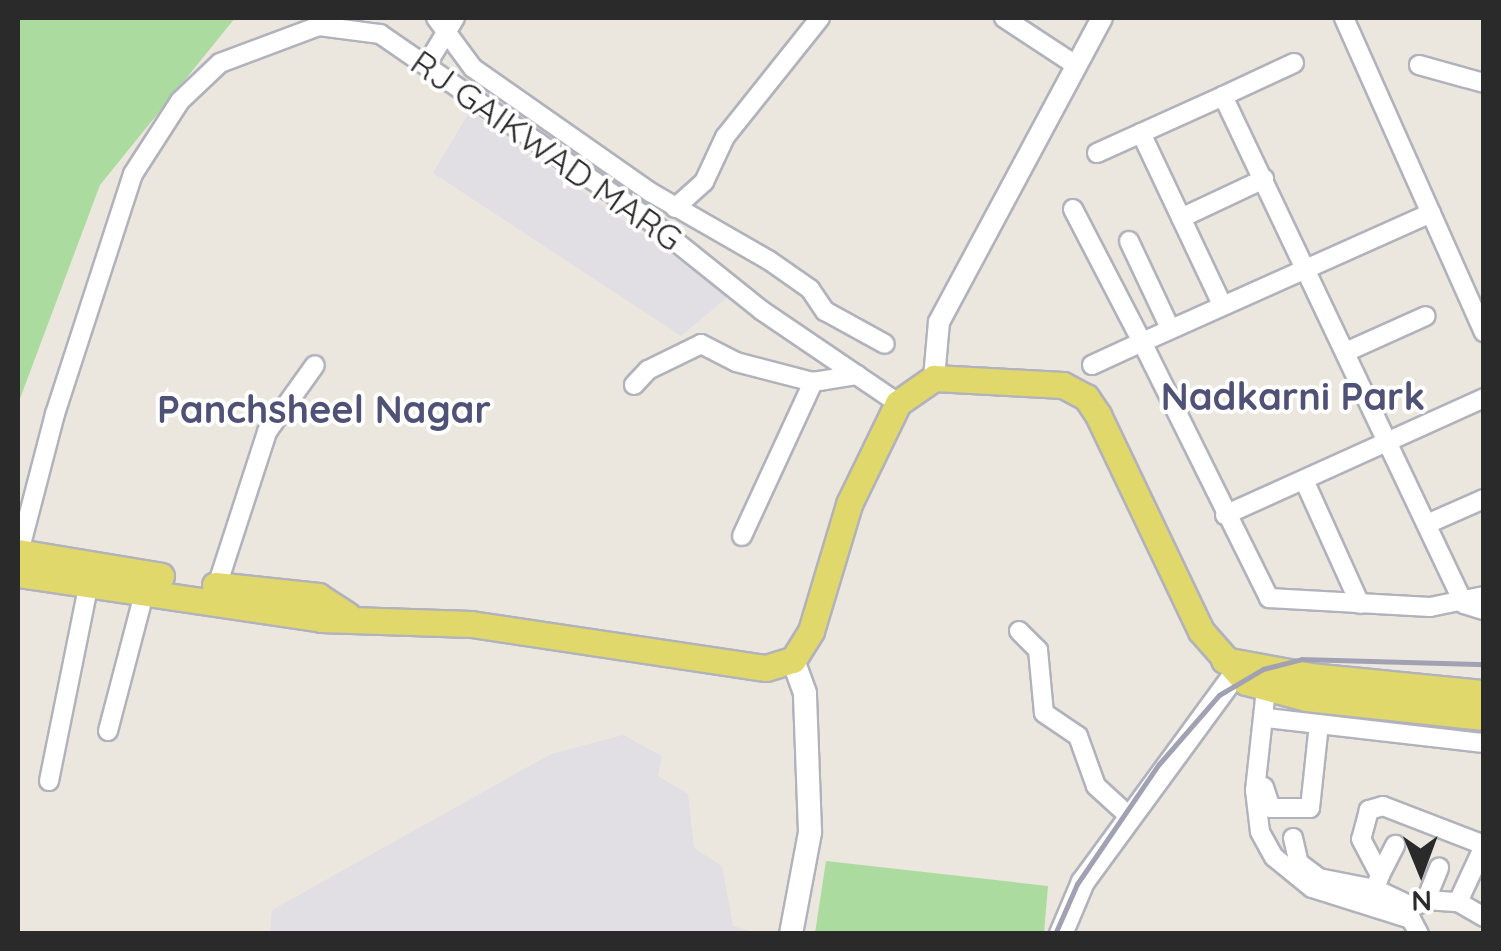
<!DOCTYPE html>
<style>
body{margin:0}
#map{position:relative;width:1501px;height:951px;overflow:hidden;background:#ebe7de;font-family:Quicksand,sans-serif}
div>[style]{position:absolute}
.industrial>*{inset:0;background:#e1dee4}
.green>*{inset:0;background:#acdba0}
.roads{filter:drop-shadow(2px 0 #b1b2bc) drop-shadow(-2px 0 #b1b2bc) drop-shadow(0 2px #b1b2bc) drop-shadow(0 -2px #b1b2bc)}
.minor>*{height:18px;margin:-9px;padding:0 9px;transform-origin:9px;border-radius:9px;background:#fff}
.tertiary>*{height:20px;margin:-10px;padding:0 10px;transform-origin:10px;border-radius:10px;background:#fff}
.secondary>*{height:22px;margin:-11px;padding:0 11px;transform-origin:11px;border-radius:11px;background:#fff}
.primary>*{height:25px;margin:-12.5px;padding:0 12.5px;transform-origin:12.5px;border-radius:12.5px;background:#e1d86c}
.rail>*{height:5px;margin:-2.5px;padding:0 2.5px;transform-origin:2.5px;border-radius:2.5px;background:#a1a1b3}
span{translate:-50% -50%;white-space:nowrap;text-align:center;line-height:1.15;-webkit-text-stroke:8px #fff;paint-order:stroke}
.street-label{font-size:35px;color:#2a2a2a}
.neighbourhood-label{font-size:38px;color:#505176;font-weight:700}
.frame{position:absolute;inset:0;border:20px solid #2a2a2a;pointer-events:none}
.north{position:absolute;left:1371px;top:821px;width:100px;height:100px;-webkit-text-stroke:8px #fff;paint-order:stroke;rotate:179deg;font-size:28px;font-weight:700;line-height:40px;text-align:center;color:#2a2a2a}
.north::after{content:'';display:block;margin:auto;width:35px;height:45px;background:#2a2a2a;clip-path:polygon(50% 0,100% 100%,50% 72%,0 100%)}
</style>
<div id="map">
<div class="industrial">
<i style="clip-path:polygon(470px 111px,729px 296px,681px 336px,433px 173px)"></i>
<i style="clip-path:polygon(623px 735px,662px 756px,658px 776px,688px 794px,694px 848px,722px 866px,733px 926px,757px 933px,270px 933px,272px 910px,551px 754px)"></i>
</div>
<div class="green">
<i style="clip-path:polygon(18px 18px,235px 18px,100px 185px,18px 404px)"></i>
<i style="clip-path:polygon(826px 861px,1048px 886px,1044px 933px,815px 933px)"></i>
</div>
<div class="roads">
<div class="minor">
<i style="left:436px;top:18px;width:62px;rotate:53.5deg"></i>
<i style="left:473px;top:68px;width:216px;rotate:35deg"></i>
<i style="left:650px;top:192px;width:138px;rotate:29.9deg"></i>
<i style="left:770px;top:261px;width:49px;rotate:35deg"></i>
<i style="left:810px;top:289px;width:27px;rotate:56deg"></i>
<i style="left:825px;top:311px;width:68px;rotate:28.8deg"></i>
<i style="left:1004px;top:18px;width:87px;rotate:33.3deg"></i>
<i style="left:1344px;top:18px;width:344px;rotate:66deg"></i>
<i style="left:1294px;top:63px;width:78px;rotate:155.1deg"></i>
<i style="left:1223px;top:96px;width:562px;rotate:64.62deg"></i>
<i style="left:1464px;top:604px;width:21px;rotate:17deg"></i>
<i style="left:427px;top:64px;width:54px;rotate:-58.7deg"></i>
<i style="left:1419px;top:65px;width:67px;rotate:15.5deg"></i>
<i style="left:1141px;top:133px;width:187px;rotate:64.7deg"></i>
<i style="left:1097px;top:153px;width:138px;rotate:-24.3deg"></i>
<i style="left:675px;top:208px;width:39px;rotate:-42deg"></i>
<i style="left:704px;top:182px;width:50px;rotate:-65deg"></i>
<i style="left:725px;top:137px;width:152px;rotate:-51.4deg"></i>
<i style="left:1073px;top:209px;width:150px;rotate:62.6deg"></i>
<i style="left:1142px;top:342px;width:55px;rotate:155.3deg"></i>
<i style="left:1431px;top:213px;width:316px;rotate:155.9deg"></i>
<i style="left:1142px;top:342px;width:286px;rotate:63.6deg"></i>
<i style="left:1269px;top:598px;width:161px;rotate:3.2deg"></i>
<i style="left:1430px;top:607px;width:55px;rotate:-11.5deg"></i>
<i style="left:1181px;top:218px;width:92px;rotate:-25.2deg"></i>
<i style="left:1129px;top:241px;width:96px;rotate:64.8deg"></i>
<i style="left:1348px;top:351px;width:85px;rotate:-24.2deg"></i>
<i style="left:634px;top:385px;width:21px;rotate:-47deg"></i>
<i style="left:648px;top:370px;width:59px;rotate:-26.1deg"></i>
<i style="left:701px;top:344px;width:39px;rotate:27deg"></i>
<i style="left:736px;top:362px;width:80px;rotate:14.6deg"></i>
<i style="left:813px;top:382px;width:45px;rotate:-9deg"></i>
<i style="left:1304px;top:480px;width:136px;rotate:65.7deg"></i>
<i style="left:1225px;top:515px;width:284px;rotate:-24.3deg"></i>
<i style="left:1427px;top:524px;width:62px;rotate:-23.7deg"></i>
<i style="left:742px;top:536px;width:170px;rotate:-65.2deg"></i>
<i style="left:18px;top:556px;width:147px;rotate:-75.4deg"></i>
<i style="left:55px;top:414px;width:252px;rotate:-72deg"></i>
<i style="left:133px;top:174px;width:87px;rotate:-57.2deg"></i>
<i style="left:180px;top:101px;width:55px;rotate:-43.5deg"></i>
<i style="left:220px;top:63px;width:106px;rotate:-20.5deg"></i>
<i style="left:319px;top:26px;width:62px;rotate:7.5deg"></i>
<i style="left:380px;top:34px;width:316px;rotate:34.5deg"></i>
<i style="left:640px;top:213px;width:155px;rotate:38.7deg"></i>
<i style="left:761px;top:310px;width:166px;rotate:34.2deg"></i>
<i style="left:217px;top:586px;width:162px;rotate:-72deg"></i>
<i style="left:267px;top:432px;width:82px;rotate:-54.4deg"></i>
<i style="left:1019px;top:631px;width:27px;rotate:45deg"></i>
<i style="left:1038px;top:650px;width:63px;rotate:84.6deg"></i>
<i style="left:1044px;top:713px;width:41px;rotate:34.1deg"></i>
<i style="left:1078px;top:736px;width:53px;rotate:70.2deg"></i>
<i style="left:1096px;top:786px;width:45px;rotate:42.3deg"></i>
<i style="left:1267px;top:680px;width:111px;rotate:96.2deg"></i>
<i style="left:1255px;top:790px;width:42px;rotate:83.2deg"></i>
<i style="left:1260px;top:832px;width:29px;rotate:61deg"></i>
<i style="left:1274px;top:857px;width:49px;rotate:39.2deg"></i>
<i style="left:1312px;top:888px;width:104px;rotate:17.4deg"></i>
<i style="left:1411px;top:919px;width:17px;rotate:62deg"></i>
<i style="left:1267px;top:718px;width:218px;rotate:6.6deg"></i>
<i style="left:108px;top:731px;width:146px;rotate:-75.3deg"></i>
<i style="left:49px;top:781px;width:202px;rotate:-78.6deg"></i>
<i style="left:1264px;top:787px;width:22px;rotate:72deg"></i>
<i style="left:1271px;top:808px;width:39px"></i>
<i style="left:1310px;top:808px;width:84px;rotate:-83.9deg"></i>
<i style="left:1293px;top:838px;width:26px;rotate:77deg"></i>
<i style="left:1299px;top:863px;width:25px;rotate:37deg"></i>
<i style="left:1319px;top:878px;width:57px;rotate:11.1deg"></i>
<i style="left:1484px;top:845px;width:108px;rotate:-158.9deg"></i>
<i style="left:1383px;top:806px;width:15px;rotate:164deg"></i>
<i style="left:1369px;top:810px;width:30px;rotate:105deg"></i>
<i style="left:1361px;top:839px;width:41px;rotate:62.2deg"></i>
<i style="left:1380px;top:875px;width:15px;rotate:110deg"></i>
<i style="left:1375px;top:889px;width:42px;rotate:25.3deg"></i>
<i style="left:1413px;top:907px;width:15px;rotate:-28deg"></i>
<i style="left:1426px;top:900px;width:32px;rotate:4deg"></i>
<i style="left:1458px;top:902px;width:62px;rotate:-65.1deg"></i>
<i style="left:1380px;top:875px;width:34px;rotate:-63deg"></i>
<i style="left:1426px;top:900px;width:35px;rotate:-68deg"></i>
<i style="left:1458px;top:902px;width:30px;rotate:30deg"></i>
</div>
<div class="tertiary">
<i style="left:934px;top:378px;width:56px;rotate:-84.9deg"></i>
<i style="left:939px;top:322px;width:345px;rotate:-61.8deg"></i>
</div>
<div class="secondary">
<i style="left:791px;top:934px;width:104px;rotate:-79.4deg"></i>
<i style="left:810px;top:832px;width:139px;rotate:-92.1deg"></i>
<i style="left:805px;top:693px;width:35px;rotate:-110deg"></i>
<i style="left:1061px;top:934px;width:56px;rotate:-67.1deg"></i>
<i style="left:1083px;top:882px;width:271px;rotate:-53.8deg"></i>
</div>
<div class="primary">
<i style="left:18px;top:552px;width:145px;rotate:9.5deg"></i>
<i style="left:18px;top:574px;width:306px;rotate:8.4deg"></i>
<i style="left:321px;top:619px;width:150px;rotate:1.9deg"></i>
<i style="left:471px;top:624px;width:298px;rotate:8.5deg"></i>
<i style="left:766px;top:668px;width:28px;rotate:-17deg"></i>
<i style="left:793px;top:660px;width:34px;rotate:-58deg"></i>
<i style="left:811px;top:631px;width:133px;rotate:-73.3deg"></i>
<i style="left:849px;top:504px;width:112px;rotate:-64.1deg"></i>
<i style="left:898px;top:403px;width:44px;rotate:-34.8deg"></i>
<i style="left:934px;top:378px;width:129px;rotate:3.1deg"></i>
<i style="left:1063px;top:385px;width:26px;rotate:28deg"></i>
<i style="left:1086px;top:397px;width:22px;rotate:56deg"></i>
<i style="left:1098px;top:415px;width:239px;rotate:64.5deg"></i>
<i style="left:1201px;top:631px;width:68px;rotate:48.6deg"></i>
<i style="left:1246px;top:682px;width:62px;rotate:14.9deg"></i>
<i style="left:1306px;top:698px;width:179px;rotate:6.1deg"></i>
<i style="left:215px;top:585px;width:104px;rotate:6.1deg"></i>
<i style="left:318px;top:596px;width:35px;rotate:33deg"></i>
<i style="left:1224px;top:660px;width:87px;rotate:10.5deg"></i>
<i style="left:1310px;top:676px;width:175px;rotate:5.6deg"></i>
</div>
</div>
<div class="rail">
<i style="left:1055px;top:934px;width:55px;rotate:-66.3deg"></i>
<i style="left:1077px;top:884px;width:145px;rotate:-55.7deg"></i>
<i style="left:1159px;top:764px;width:91px;rotate:-49deg"></i>
<i style="left:1219px;top:695px;width:51px;rotate:-30.6deg"></i>
<i style="left:1263px;top:669px;width:40px;rotate:-14.4deg"></i>
<i style="left:1302px;top:659px;width:182px;rotate:1.6deg"></i>
</div>
<div class="street-label">
<span style="left:547px;top:150px;rotate:35deg">RJ GAIKWAD MARG</span>
</div>
<div class="neighbourhood-label">
<span style="left:1293px;top:397px">Nadkarni Park</span>
<span style="left:324px;top:410px">Panchsheel Nagar</span>
</div>
<div class="frame"></div>
<div class="north">N</div>
</div>
